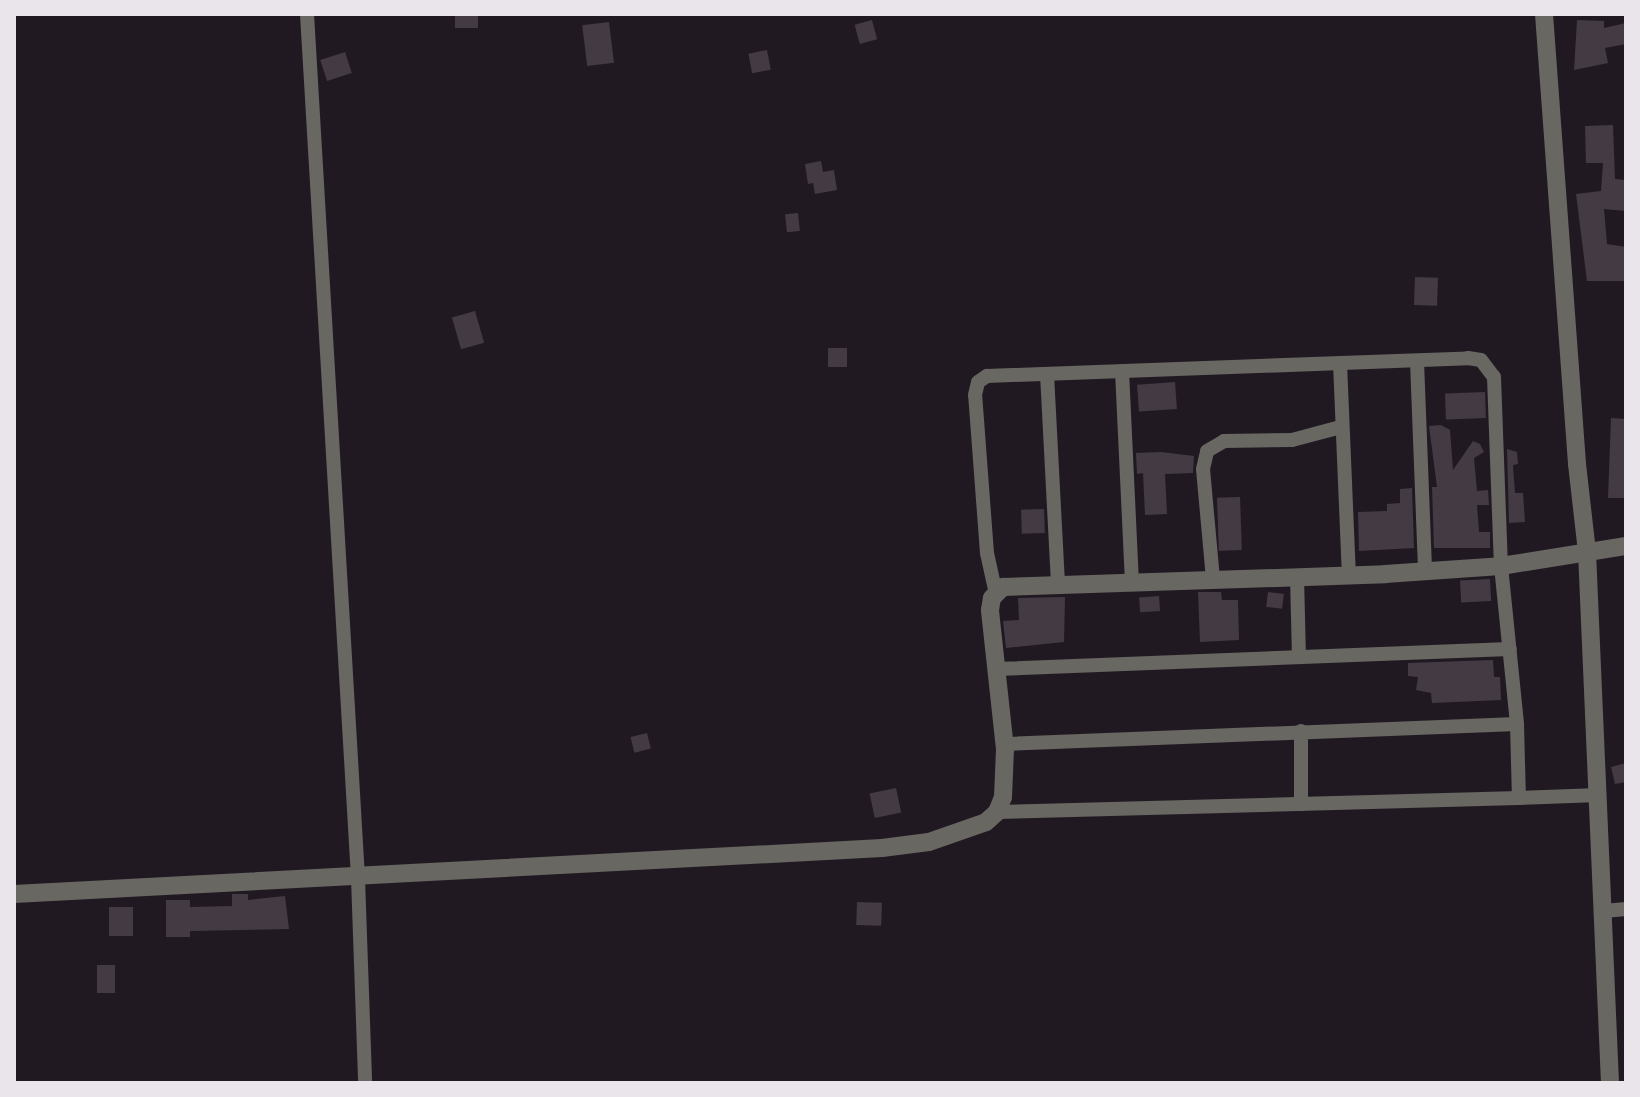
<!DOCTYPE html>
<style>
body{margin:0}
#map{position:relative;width:1640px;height:1097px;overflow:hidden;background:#211922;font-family:Barlow,sans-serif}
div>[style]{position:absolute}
.building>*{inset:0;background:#433a44;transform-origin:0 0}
.minor>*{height:14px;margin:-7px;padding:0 7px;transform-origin:7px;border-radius:7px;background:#686761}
.tertiary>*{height:18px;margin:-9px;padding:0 9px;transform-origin:9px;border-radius:9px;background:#686761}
span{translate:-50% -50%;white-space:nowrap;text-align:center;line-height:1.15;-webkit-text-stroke:6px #090609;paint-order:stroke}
.frame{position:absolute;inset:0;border:16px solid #eae4eb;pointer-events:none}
</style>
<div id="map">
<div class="building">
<i style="left:455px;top:14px;width:23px;height:14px"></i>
<i style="left:872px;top:20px;width:20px;height:18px;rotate:75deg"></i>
<i style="clip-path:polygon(1577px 20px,1604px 21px,1604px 28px,1626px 23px,1626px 44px,1605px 48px,1608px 63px,1574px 70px)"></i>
<i style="left:609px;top:22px;width:41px;height:27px;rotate:83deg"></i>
<i style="left:767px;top:50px;width:20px;height:19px;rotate:79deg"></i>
<i style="left:345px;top:52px;width:22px;height:26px;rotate:72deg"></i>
<i style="clip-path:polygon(1613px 125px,1615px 179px,1626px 180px,1626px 211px,1604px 209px,1607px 244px,1626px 247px,1626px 281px,1587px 281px,1576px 194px,1601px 191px,1603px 163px,1586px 163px,1585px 126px)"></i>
<i style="clip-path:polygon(821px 161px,823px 172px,834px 170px,837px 190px,815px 194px,813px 183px,808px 184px,805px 164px)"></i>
<i style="left:798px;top:213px;width:18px;height:13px;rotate:84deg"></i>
<i style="left:1415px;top:277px;width:23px;height:28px;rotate:2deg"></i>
<i style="left:475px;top:311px;width:33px;height:24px;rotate:74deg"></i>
<i style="left:847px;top:348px;width:19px;height:19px;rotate:90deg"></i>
<i style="left:1175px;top:382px;width:27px;height:38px;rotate:86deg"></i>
<i style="left:1485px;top:392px;width:26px;height:40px;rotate:88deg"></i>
<i style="clip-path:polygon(1611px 418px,1626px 419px,1626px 498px,1608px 498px)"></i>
<i style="clip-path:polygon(1441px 425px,1450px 430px,1453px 470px,1473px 441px,1480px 444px,1484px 452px,1474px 458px,1477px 491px,1488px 490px,1489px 505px,1477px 505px,1479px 532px,1490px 532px,1490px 548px,1434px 548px,1432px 487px,1437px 487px,1429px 426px)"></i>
<i style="clip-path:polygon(1507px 449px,1517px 452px,1518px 464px,1513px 465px,1515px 493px,1523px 493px,1525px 522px,1509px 523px)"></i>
<i style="clip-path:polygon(1161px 452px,1194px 456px,1193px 473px,1165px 474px,1167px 514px,1145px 515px,1143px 473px,1137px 474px,1136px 453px)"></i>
<i style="clip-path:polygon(1412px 488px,1414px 548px,1359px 551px,1358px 512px,1387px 511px,1387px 504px,1400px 503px,1400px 489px)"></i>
<i style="left:1240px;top:497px;width:53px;height:23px;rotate:88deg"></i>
<i style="left:1044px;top:509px;width:24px;height:23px;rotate:88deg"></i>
<i style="left:1490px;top:579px;width:22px;height:30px;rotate:87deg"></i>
<i style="clip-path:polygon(1198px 592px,1221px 592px,1222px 600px,1238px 600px,1239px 640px,1200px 642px)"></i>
<i style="left:1268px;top:592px;width:16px;height:15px;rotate:7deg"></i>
<i style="left:1159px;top:596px;width:15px;height:20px;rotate:86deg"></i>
<i style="clip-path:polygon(1065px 597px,1064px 642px,1006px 648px,1003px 621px,1019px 620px,1018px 598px)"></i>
<i style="clip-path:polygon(1493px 660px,1494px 677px,1500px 677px,1501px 700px,1432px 703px,1431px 693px,1416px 690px,1418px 677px,1408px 676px,1408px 663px)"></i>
<i style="left:647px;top:733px;width:16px;height:17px;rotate:76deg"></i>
<i style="clip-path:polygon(1626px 763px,1626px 782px,1615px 784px,1611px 767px)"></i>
<i style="left:896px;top:788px;width:25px;height:27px;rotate:78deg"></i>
<i style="clip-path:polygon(232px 894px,248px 894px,248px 900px,285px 896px,289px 929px,190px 931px,190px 937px,166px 937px,166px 900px,190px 900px,190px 907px,232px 906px)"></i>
<i style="left:857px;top:902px;width:25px;height:23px;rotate:2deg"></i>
<i style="left:133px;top:907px;width:29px;height:24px;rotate:90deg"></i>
<i style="left:97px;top:965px;width:18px;height:28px"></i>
</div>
<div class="minor">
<i style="left:307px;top:14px;width:866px;rotate:86.62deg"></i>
<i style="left:358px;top:878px;width:205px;rotate:88deg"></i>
<i style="left:1417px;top:361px;width:210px;rotate:87.8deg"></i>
<i style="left:1340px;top:363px;width:212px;rotate:87.6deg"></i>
<i style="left:1122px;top:371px;width:210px;rotate:87.3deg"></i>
<i style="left:1047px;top:374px;width:209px;rotate:87deg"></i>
<i style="left:1297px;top:576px;width:81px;rotate:88.6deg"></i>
<i style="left:1213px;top:579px;width:110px;rotate:-95.2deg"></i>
<i style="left:1203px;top:469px;width:18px;rotate:-77deg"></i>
<i style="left:1207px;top:451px;width:20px;rotate:-30deg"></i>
<i style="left:1224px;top:441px;width:68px;rotate:-0.8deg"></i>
<i style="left:1292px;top:440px;width:51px;rotate:-14.9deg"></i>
<i style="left:996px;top:594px;width:42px;rotate:-102.4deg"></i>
<i style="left:987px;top:553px;width:158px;rotate:-94.3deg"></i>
<i style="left:975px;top:395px;width:13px;rotate:-77deg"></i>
<i style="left:978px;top:382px;width:11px;rotate:-34deg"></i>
<i style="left:987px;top:376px;width:481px;rotate:-2.1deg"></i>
<i style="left:1468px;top:358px;width:13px;rotate:9deg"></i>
<i style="left:1481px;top:360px;width:21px;rotate:53deg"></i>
<i style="left:1494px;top:377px;width:189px;rotate:87.9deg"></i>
<i style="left:1501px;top:566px;width:159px;rotate:84.2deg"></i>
<i style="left:1517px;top:724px;width:74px;rotate:88.5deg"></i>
<i style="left:1519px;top:798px;width:522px;rotate:178.46deg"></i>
<i style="left:996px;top:669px;width:514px;rotate:-2.23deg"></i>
<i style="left:1301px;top:731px;width:73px;rotate:90deg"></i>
<i style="left:1004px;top:744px;width:513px;rotate:-2.23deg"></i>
<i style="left:1519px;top:798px;width:80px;rotate:-2.1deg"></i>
<i style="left:1604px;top:911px;width:22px;rotate:-5deg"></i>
</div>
<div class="tertiary">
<i style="left:1544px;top:14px;width:451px;rotate:85.8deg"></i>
<i style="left:1577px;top:464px;width:89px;rotate:83.5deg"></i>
<i style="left:1587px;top:552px;width:531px;rotate:87.52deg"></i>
<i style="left:14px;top:894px;width:869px;rotate:-3.03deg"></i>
<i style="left:882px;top:848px;width:47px;rotate:-7.3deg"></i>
<i style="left:929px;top:842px;width:60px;rotate:-19.3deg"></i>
<i style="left:986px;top:822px;width:15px;rotate:-42deg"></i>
<i style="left:997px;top:812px;width:16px;rotate:-68deg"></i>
<i style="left:1003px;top:797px;width:48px;rotate:-87.6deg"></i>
<i style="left:1005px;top:749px;width:140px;rotate:-96.2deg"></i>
<i style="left:990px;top:610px;width:12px;rotate:-81deg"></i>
<i style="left:992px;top:598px;width:16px;rotate:-45deg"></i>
<i style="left:1003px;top:587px;width:382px;rotate:-1.9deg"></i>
<i style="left:1385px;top:574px;width:116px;rotate:-3.9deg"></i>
<i style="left:1501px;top:566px;width:127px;rotate:-9.1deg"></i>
</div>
<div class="frame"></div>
</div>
